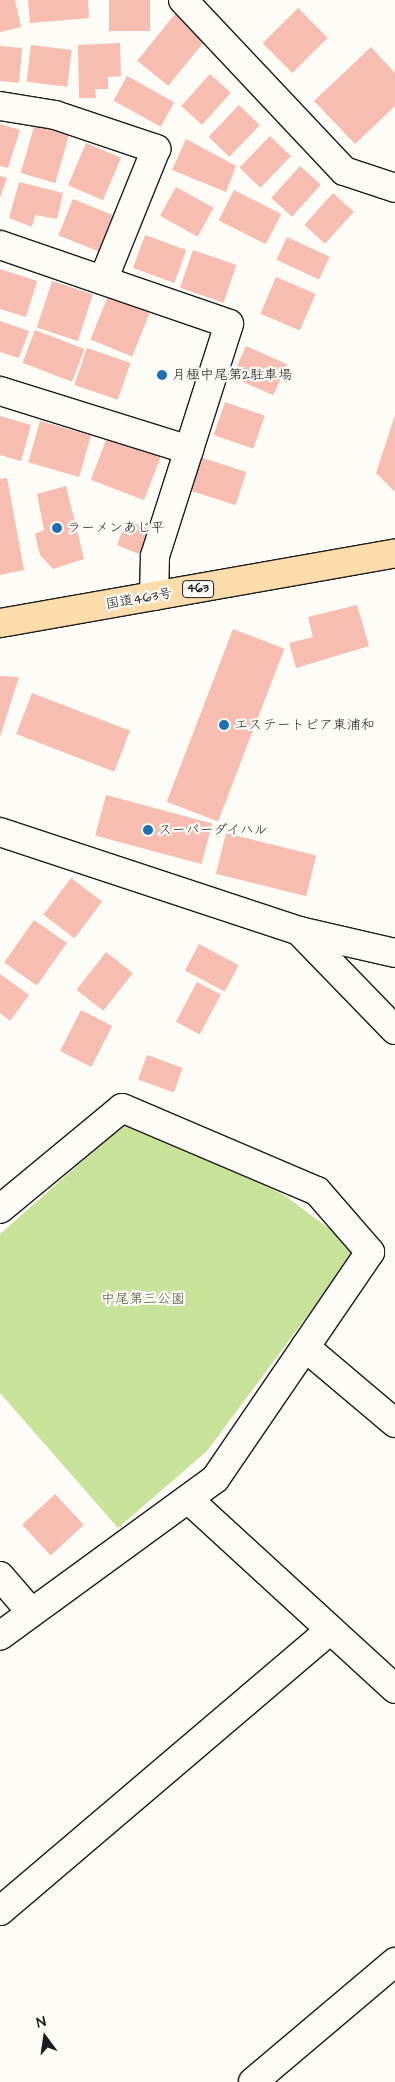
<!DOCTYPE html>
<meta charset="utf-8">
<style>
body{margin:0}
#map{position:relative;width:395px;height:2082px;overflow:hidden;background:#fdfcf7;font-family:"Architects Daughter","Klee One",sans-serif}
div>[style]{position:absolute}
.green>*{inset:0;background:#c8e399}
.building>*{inset:0;background:#f8bdb1;transform-origin:0 0}
.roads{filter:drop-shadow(1px 0 #1c1c1c) drop-shadow(-1px 0 #1c1c1c) drop-shadow(0 1px #1c1c1c) drop-shadow(0 -1px #1c1c1c)}
.minor>*{height:28px;margin:-14px;padding:0 14px;transform-origin:14px;border-radius:14px;background:#fdfcf7}
.tertiary>*{height:28px;margin:-14px;padding:0 14px;transform-origin:14px;border-radius:14px;background:#fdfcf7}
.trunk>*{height:28px;margin:-14px;padding:0 14px;transform-origin:14px;border-radius:14px;background:#fcdcab}
.dots>*{width:14px;height:14px;translate:-50% -50%;box-sizing:border-box;border:2px solid #fdfcf7;border-radius:50%}
span{translate:-50% -50%;white-space:nowrap;text-align:center;line-height:1.15;-webkit-text-stroke:4.5px #fdfcf7;paint-order:stroke}
.shield-label span{padding:1px 4px;background:#fdfcf7;border:1px solid;border-radius:4px;-webkit-text-stroke-width:0}
.shield-label{font-size:12px;color:#1c1c1c;font-weight:700}
.poi-label{font-size:14px;color:#1c1c1c}
.left{translate:0 -50%;text-align:left}
.street-label{font-size:14px;color:#1c1c1c}
.park-label{font-size:14px;color:#505842}
.north{position:absolute;left:20px;top:2012px;width:50px;height:50px;-webkit-text-stroke:4px #fdfcf7;paint-order:stroke;rotate:346deg;font-size:14px;font-weight:700;line-height:20px;text-align:center;color:#1c1c1c}
.north::after{content:'';display:block;margin:auto;width:18px;height:22px;background:#1c1c1c;clip-path:polygon(50% 0,100% 100%,50% 72%,0 100%)}
</style>
<div id="map">
<div class="green">
<i style="clip-path:polygon(138px 1121px,284px 1195px,347px 1242px,351px 1257px,207px 1451px,118px 1528px,0 1393px,0 1234px,122px 1126px)"></i>
</div>
<div class="building">
<i style="clip-path:polygon(0 0,15px 0,21px 27px,0 32px)"></i>
<i style="clip-path:polygon(28px 0,88px 0,89px 18px,30px 23px)"></i>
<i style="left:109px;top:0;width:41px;height:31px"></i>
<i style="left:298px;top:8px;width:42px;height:50px;rotate:45deg"></i>
<i style="left:175px;top:14px;width:40px;height:60px;rotate:39deg"></i>
<i style="clip-path:polygon(120px 43px,121px 76px,108px 77px,108px 89px,95px 89px,96px 98px,79px 98px,78px 45px)"></i>
<i style="left:31px;top:45px;width:41px;height:37px;rotate:7deg"></i>
<i style="clip-path:polygon(0 46px,22px 48px,19px 83px,0 81px)"></i>
<i style="clip-path:polygon(371px 47px,395px 73px,395px 106px,355px 144px,314px 101px)"></i>
<i style="left:210px;top:74px;width:28px;height:43px;rotate:42deg"></i>
<i style="left:127px;top:76px;width:54px;height:28px;rotate:29deg"></i>
<i style="left:239px;top:105px;width:29px;height:44px;rotate:44deg"></i>
<i style="left:35px;top:123px;width:36px;height:52px;rotate:16deg"></i>
<i style="clip-path:polygon(0 124px,20px 130px,8px 168px,0 166px)"></i>
<i style="left:270px;top:136px;width:29px;height:44px;rotate:44deg"></i>
<i style="clip-path:polygon(186px 139px,236px 166px,226px 192px,172px 170px)"></i>
<i style="left:86px;top:143px;width:38px;height:46px;rotate:23deg"></i>
<i style="left:300px;top:166px;width:28px;height:43px;rotate:42deg"></i>
<i style="clip-path:polygon(0 176px,7px 178px,0 198px)"></i>
<i style="clip-path:polygon(19px 182px,63px 193px,57px 219px,35px 215px,32px 227px,9px 218px)"></i>
<i style="left:176px;top:187px;width:43px;height:33px;rotate:29deg"></i>
<i style="left:234px;top:190px;width:53px;height:34px;rotate:27deg"></i>
<i style="left:333px;top:193px;width:28px;height:43px;rotate:42deg"></i>
<i style="left:73px;top:199px;width:43px;height:39px;rotate:22deg"></i>
<i style="left:145px;top:235px;width:44px;height:35px;rotate:20deg"></i>
<i style="left:287px;top:237px;width:47px;height:25px;rotate:25deg"></i>
<i style="left:193px;top:250px;width:46px;height:40px;rotate:19deg"></i>
<i style="clip-path:polygon(0 269px,37px 281px,26px 317px,0 309px)"></i>
<i style="left:276px;top:277px;width:43px;height:40px;rotate:23deg"></i>
<i style="left:52px;top:281px;width:43px;height:49px;rotate:18deg"></i>
<i style="left:108px;top:296px;width:45px;height:47px;rotate:22deg"></i>
<i style="clip-path:polygon(0 321px,29px 331px,19px 358px,0 352px)"></i>
<i style="left:35px;top:330px;width:53px;height:35px;rotate:21deg"></i>
<i style="left:246px;top:346px;width:45px;height:34px;rotate:24deg"></i>
<i style="left:87px;top:348px;width:46px;height:39px;rotate:19deg"></i>
<i style="left:225px;top:402px;width:42px;height:35px;rotate:19deg"></i>
<i style="clip-path:polygon(395px 415px,395px 492px,376px 473px)"></i>
<i style="clip-path:polygon(0 416px,31px 425px,21px 461px,0 455px)"></i>
<i style="left:40px;top:421px;width:53px;height:43px;rotate:16deg"></i>
<i style="left:108px;top:435px;width:57px;height:48px;rotate:21deg"></i>
<i style="left:197px;top:456px;width:52px;height:35px;rotate:18deg"></i>
<i style="clip-path:polygon(7px 478px,24px 570px,0 575px,0 479px)"></i>
<i style="clip-path:polygon(66px 486px,84px 559px,53px 569px,40px 555px,35px 534px,44px 530px,37px 494px)"></i>
<i style="left:127px;top:520px;width:27px;height:27px;rotate:22deg"></i>
<i style="clip-path:polygon(357px 605px,369px 646px,296px 668px,289px 643px,313px 637px,308px 617px)"></i>
<i style="left:233px;top:629px;width:55px;height:185px;rotate:21deg"></i>
<i style="clip-path:polygon(0 676px,19px 677px,0 737px)"></i>
<i style="left:32px;top:693px;width:105px;height:44px;rotate:21deg"></i>
<i style="left:106px;top:795px;width:110px;height:42px;rotate:15deg"></i>
<i style="left:226px;top:833px;width:93px;height:42px;rotate:14deg"></i>
<i style="left:71px;top:878px;width:39px;height:46px;rotate:37deg"></i>
<i style="left:34px;top:920px;width:40px;height:52px;rotate:35deg"></i>
<i style="left:199px;top:944px;width:45px;height:30px;rotate:28deg"></i>
<i style="left:106px;top:952px;width:34px;height:48px;rotate:38deg"></i>
<i style="clip-path:polygon(0 974px,29px 995px,10px 1021px,0 1013px)"></i>
<i style="left:197px;top:982px;width:27px;height:45px;rotate:28deg"></i>
<i style="left:81px;top:1010px;width:35px;height:46px;rotate:27deg"></i>
<i style="left:147px;top:1055px;width:38px;height:26px;rotate:20deg"></i>
<i style="left:55px;top:1494px;width:42px;height:45px;rotate:47deg"></i>
</div>
<div class="roads">
<div class="minor">
<i style="left:183px;top:0;width:235px;rotate:46.7deg"></i>
<i style="left:344px;top:171px;width:54px;rotate:18.4deg"></i>
<i style="left:0;top:106px;width:56px;rotate:9.3deg"></i>
<i style="left:55px;top:115px;width:107px;rotate:18.6deg"></i>
<i style="left:156px;top:149px;width:141px;rotate:112deg"></i>
<i style="left:0;top:245px;width:242px;rotate:19deg"></i>
<i style="left:229px;top:324px;width:244px;rotate:107.7deg"></i>
<i style="left:155px;top:556px;width:40px;rotate:91.4deg"></i>
<i style="left:0;top:391px;width:198px;rotate:17.3deg"></i>
<i style="left:299px;top:931px;width:138px;rotate:45.9deg"></i>
<i style="left:299px;top:931px;width:98px;rotate:12.9deg"></i>
<i style="left:0;top:1209px;width:158px;rotate:-39.6deg"></i>
<i style="left:122px;top:1108px;width:212px;rotate:23.1deg"></i>
<i style="left:317px;top:1191px;width:81px;rotate:49deg"></i>
<i style="left:370px;top:1252px;width:275px;rotate:124.3deg"></i>
<i style="left:215px;top:1479px;width:266px;rotate:143.9deg"></i>
<i style="left:305px;top:1347px;width:118px;rotate:40.2deg"></i>
<i style="left:188px;top:1499px;width:281px;rotate:42.5deg"></i>
<i style="left:0;top:1576px;width:46px;rotate:49.4deg"></i>
<i style="left:0;top:1911px;width:433px;rotate:-40.4deg"></i>
<i style="left:253px;top:2082px;width:186px;rotate:-40.2deg"></i>
</div>
<div class="tertiary">
<i style="left:0;top:832px;width:315px;rotate:18.3deg"></i>
</div>
<div class="trunk">
<i style="left:0;top:623px;width:401px;rotate:-10deg"></i>
</div>
</div>
<div class="dots">
<i style="left:162px;top:375px;background:#1f6fb2"></i>
<i style="left:57px;top:528px;background:#1f6fb2"></i>
<i style="left:224px;top:725px;background:#1f6fb2"></i>
<i style="left:148px;top:830px;background:#1f6fb2"></i>
</div>
<div class="shield-label">
<span style="left:198px;top:589px">463</span>
</div>
<div class="poi-label">
<span class="left" style="left:172px;top:375px">月極中尾第2駐車場</span>
<span class="left" style="left:67px;top:528px">ラーメンあじ平</span>
<span class="left" style="left:234px;top:725px">エステートピア東浦和</span>
<span class="left" style="left:158px;top:830px">スーパーダイハル</span>
</div>
<div class="street-label">
<span style="left:139px;top:599px;rotate:-10deg">国道463号</span>
</div>
<div class="park-label">
<span style="left:143px;top:1299px">中尾第三公園</span>
</div>
<div class="north">N</div>
</div>
